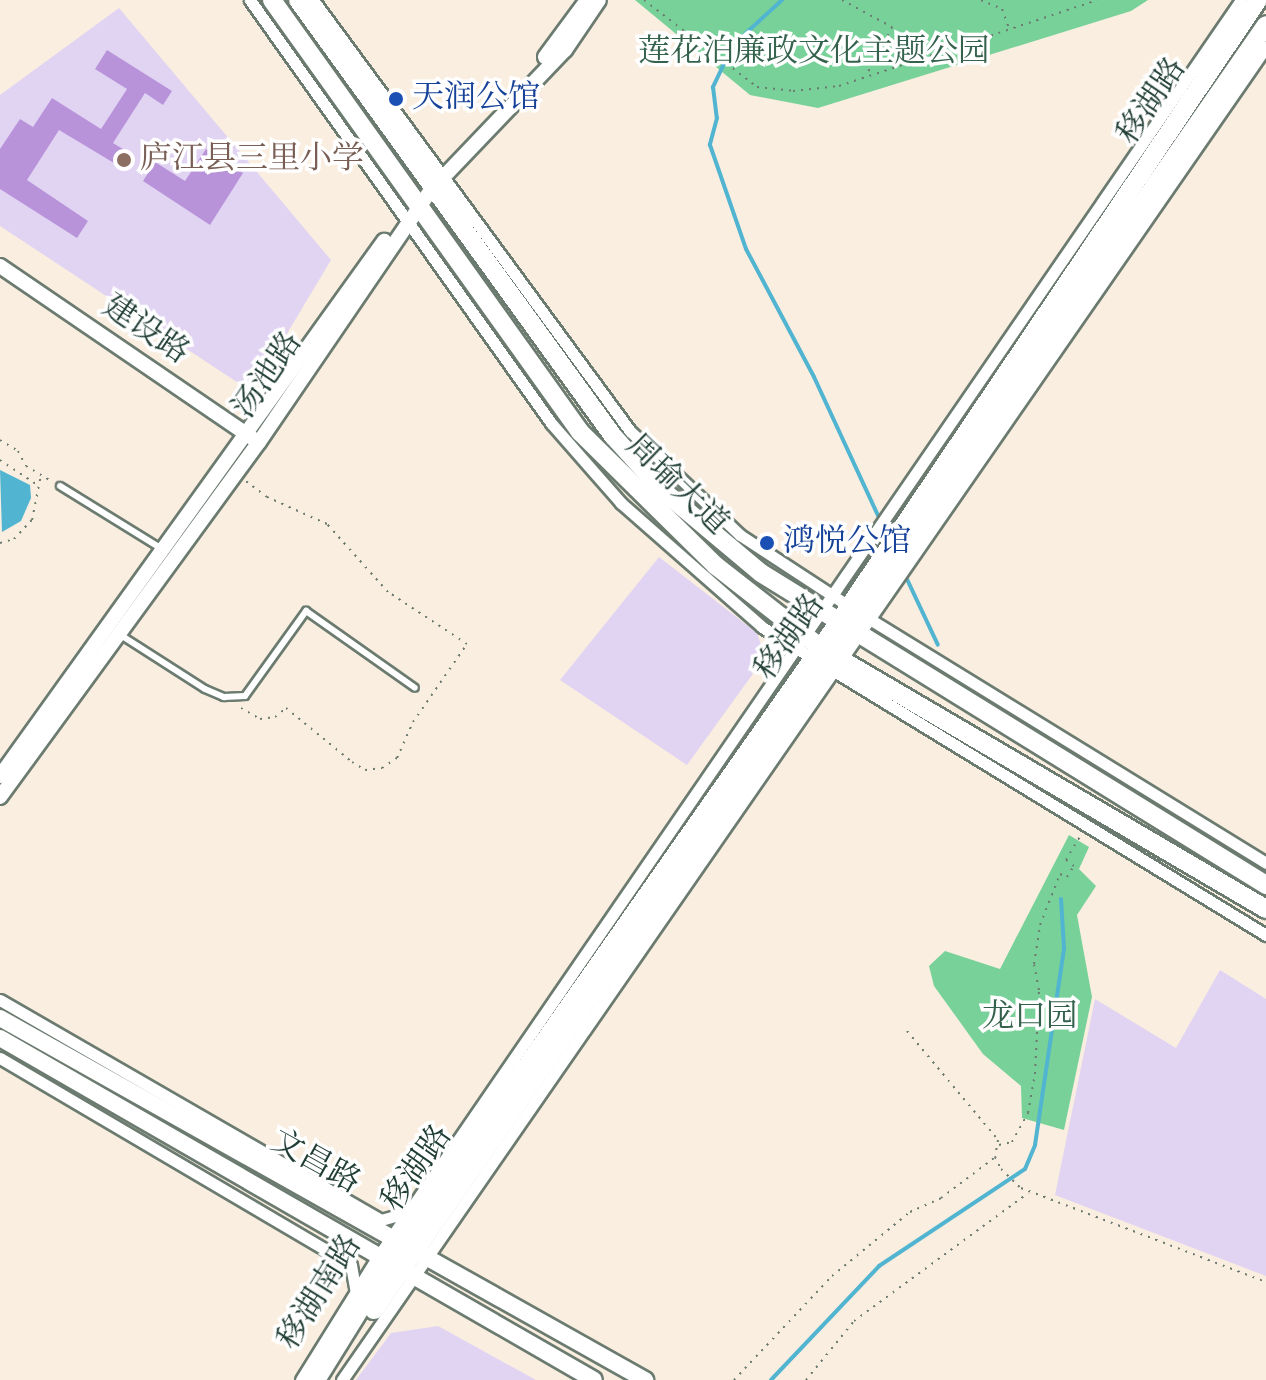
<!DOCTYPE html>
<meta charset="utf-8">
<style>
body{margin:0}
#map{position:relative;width:1266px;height:1380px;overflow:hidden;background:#faeee0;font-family:Vollkorn,"Noto Serif SC",serif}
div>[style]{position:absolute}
.built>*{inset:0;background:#e1d4f3}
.green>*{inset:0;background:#77d198}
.water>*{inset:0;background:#51b4d0}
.stream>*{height:4px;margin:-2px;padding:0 2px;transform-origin:2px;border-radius:2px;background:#51b4d0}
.building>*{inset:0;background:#b993da}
.path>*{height:2px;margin-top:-1px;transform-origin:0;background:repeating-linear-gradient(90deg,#6c7b70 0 2px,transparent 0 8px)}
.roads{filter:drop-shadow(2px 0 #6c7b70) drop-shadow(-2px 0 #6c7b70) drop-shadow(0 2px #6c7b70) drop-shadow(0 -2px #6c7b70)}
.service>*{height:6px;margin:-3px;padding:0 3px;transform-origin:3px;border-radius:3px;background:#fff}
.minor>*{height:11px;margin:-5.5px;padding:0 5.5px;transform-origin:5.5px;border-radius:5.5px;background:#fff}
.tertiary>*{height:14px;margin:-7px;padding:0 7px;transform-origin:7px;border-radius:7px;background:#fff}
.secondary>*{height:16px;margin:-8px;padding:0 8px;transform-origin:8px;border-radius:8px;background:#fff}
.primary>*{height:18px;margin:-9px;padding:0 9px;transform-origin:9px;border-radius:9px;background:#fff}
.dots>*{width:22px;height:22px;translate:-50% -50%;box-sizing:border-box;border:4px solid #fff;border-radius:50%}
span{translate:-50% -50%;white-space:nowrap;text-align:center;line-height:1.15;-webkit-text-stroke:7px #fff;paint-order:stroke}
.park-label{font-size:32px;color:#35624d}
.transit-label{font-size:32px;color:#164399}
.left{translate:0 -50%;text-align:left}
.street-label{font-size:32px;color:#1f3d34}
.education-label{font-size:32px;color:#785e54}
</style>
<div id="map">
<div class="built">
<i style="clip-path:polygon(119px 8px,331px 260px,252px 392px,0 226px,0 95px)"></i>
<i style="clip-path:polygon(659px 557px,757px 633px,765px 657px,687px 765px,560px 680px)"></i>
<i style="clip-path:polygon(1220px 970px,1266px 999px,1266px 1276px,1055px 1195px,1095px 999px,1176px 1048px)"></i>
<i style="clip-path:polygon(438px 1326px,536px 1380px,356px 1380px,391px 1333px)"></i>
</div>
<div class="green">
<i style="clip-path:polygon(635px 0,1148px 0,1131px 11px,818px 108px,750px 95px)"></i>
<i style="clip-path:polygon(1069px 835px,1089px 847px,1079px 869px,1096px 886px,1077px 915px,1092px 997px,1064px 1130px,1022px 1118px,1021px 1086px,983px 1054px,934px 986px,929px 966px,945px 951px,1000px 969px)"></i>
</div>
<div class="water">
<i style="clip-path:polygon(0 470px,30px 485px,31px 498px,21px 521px,2px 532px)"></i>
</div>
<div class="stream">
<i style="left:782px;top:0;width:67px;rotate:137.4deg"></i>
<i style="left:733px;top:45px;width:47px;rotate:115.5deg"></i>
<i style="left:713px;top:87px;width:31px;rotate:83deg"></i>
<i style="left:717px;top:118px;width:28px;rotate:105deg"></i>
<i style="left:710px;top:145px;width:110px;rotate:70.9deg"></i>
<i style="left:746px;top:249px;width:145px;rotate:62deg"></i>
<i style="left:814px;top:377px;width:157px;rotate:65.2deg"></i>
<i style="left:905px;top:575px;width:77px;rotate:64.8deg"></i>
<i style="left:771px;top:1380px;width:157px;rotate:-46.5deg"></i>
<i style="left:879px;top:1266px;width:175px;rotate:-33.6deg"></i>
<i style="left:1025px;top:1169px;width:26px;rotate:-67deg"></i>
<i style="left:1035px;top:1145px;width:199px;rotate:-81.6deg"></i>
<i style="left:1064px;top:948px;width:49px;rotate:-93.5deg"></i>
</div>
<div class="building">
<i style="clip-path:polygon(107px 50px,172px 91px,163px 105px,145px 93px,113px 143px,128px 152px,119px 166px,59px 130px,27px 180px,88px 221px,77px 238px,0 189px,0 149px,20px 119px,33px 127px,52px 98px,101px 129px,127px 89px,95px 69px)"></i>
<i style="clip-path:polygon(206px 149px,243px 173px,210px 225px,143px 181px,155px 162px,185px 181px)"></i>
</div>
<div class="path">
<i style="left:644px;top:0;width:143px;rotate:37.6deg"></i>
<i style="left:757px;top:87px;width:36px;rotate:6deg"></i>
<i style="left:793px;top:91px;width:46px;rotate:-6.2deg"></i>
<i style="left:839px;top:86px;width:272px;rotate:-18.4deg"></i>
<i style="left:842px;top:0;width:57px;rotate:28.4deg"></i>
<i style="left:892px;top:27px;width:55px;rotate:118deg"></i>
<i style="left:981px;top:0;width:23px;rotate:23deg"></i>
<i style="left:1002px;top:9px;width:20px;rotate:70deg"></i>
<i style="left:0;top:440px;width:21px;rotate:31deg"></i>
<i style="left:18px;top:451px;width:17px;rotate:62deg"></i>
<i style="left:26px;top:466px;width:29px;rotate:31deg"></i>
<i style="left:0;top:460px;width:43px;rotate:33.7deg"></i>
<i style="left:0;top:543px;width:15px;rotate:-16deg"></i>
<i style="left:14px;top:539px;width:26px;rotate:-47deg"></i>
<i style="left:32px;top:520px;width:46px;rotate:-78.7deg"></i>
<i style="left:241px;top:708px;width:22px;rotate:30deg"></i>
<i style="left:260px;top:719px;width:15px;rotate:-8deg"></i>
<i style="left:275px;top:717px;width:14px;rotate:-39deg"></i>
<i style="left:286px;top:708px;width:85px;rotate:39.3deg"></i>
<i style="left:352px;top:762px;width:15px;rotate:32deg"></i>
<i style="left:365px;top:770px;width:17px;rotate:-7deg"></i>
<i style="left:382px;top:768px;width:18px;rotate:-34deg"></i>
<i style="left:397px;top:758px;width:39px;rotate:-66deg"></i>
<i style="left:413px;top:722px;width:95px;rotate:-55.3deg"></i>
<i style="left:467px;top:644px;width:95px;rotate:-146.6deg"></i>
<i style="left:388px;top:592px;width:91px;rotate:-131.9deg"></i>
<i style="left:327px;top:524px;width:66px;rotate:-155.8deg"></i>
<i style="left:267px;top:497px;width:26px;rotate:-143deg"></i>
<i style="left:907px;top:1031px;width:142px;rotate:50.1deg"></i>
<i style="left:998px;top:1140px;width:17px;rotate:100deg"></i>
<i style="left:995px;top:1157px;width:13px;rotate:63deg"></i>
<i style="left:1001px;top:1169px;width:28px;rotate:44deg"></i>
<i style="left:1021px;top:1188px;width:262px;rotate:21deg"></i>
<i style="left:999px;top:1145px;width:13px;rotate:-13deg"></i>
<i style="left:1012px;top:1142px;width:33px;rotate:-61deg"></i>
<i style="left:1028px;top:1113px;width:40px;rotate:-80deg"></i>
<i style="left:1035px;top:1074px;width:84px;rotate:-87.3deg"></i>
<i style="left:1039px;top:990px;width:26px;rotate:-101deg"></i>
<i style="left:1034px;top:964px;width:39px;rotate:-81deg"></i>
<i style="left:1040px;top:925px;width:55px;rotate:-68.6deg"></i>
<i style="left:1060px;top:874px;width:8px;rotate:23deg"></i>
<i style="left:1067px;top:877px;width:13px;rotate:-58deg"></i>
<i style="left:1074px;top:866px;width:10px;rotate:-143deg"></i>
<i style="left:1066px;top:860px;width:27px;rotate:-59deg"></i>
<i style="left:734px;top:1380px;width:143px;rotate:-46.7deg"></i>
<i style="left:832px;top:1276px;width:101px;rotate:-39.4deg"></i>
<i style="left:910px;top:1212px;width:34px;rotate:-24deg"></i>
<i style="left:941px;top:1198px;width:66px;rotate:-37deg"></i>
<i style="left:806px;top:1380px;width:76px;rotate:-50.9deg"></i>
<i style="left:854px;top:1321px;width:216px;rotate:-36.3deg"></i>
</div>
<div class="roads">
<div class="service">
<i style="left:60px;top:486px;width:120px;rotate:31.7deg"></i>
<i style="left:119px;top:634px;width:102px;rotate:32.6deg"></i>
<i style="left:205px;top:689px;width:21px;rotate:23deg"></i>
<i style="left:224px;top:697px;width:21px;rotate:-3deg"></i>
<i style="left:245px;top:696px;width:105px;rotate:-54.3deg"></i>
<i style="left:306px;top:611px;width:133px;rotate:35.2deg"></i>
</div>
<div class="minor">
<i style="left:250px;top:0;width:519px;rotate:54.56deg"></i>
<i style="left:551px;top:423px;width:106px;rotate:48.8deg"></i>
<i style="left:621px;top:503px;width:188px;rotate:41.3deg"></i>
<i style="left:762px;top:627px;width:591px;rotate:31.43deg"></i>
<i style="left:313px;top:0;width:535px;rotate:53.67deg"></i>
<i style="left:630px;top:431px;width:151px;rotate:43.4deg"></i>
<i style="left:740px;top:535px;width:135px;rotate:33.2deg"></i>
<i style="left:868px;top:618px;width:467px;rotate:31.6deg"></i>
<i style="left:0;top:1000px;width:440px;rotate:30deg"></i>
<i style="left:381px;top:1220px;width:29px;rotate:-16deg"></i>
<i style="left:0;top:1058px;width:407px;rotate:30.5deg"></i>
<i style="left:351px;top:1265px;width:27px;rotate:80deg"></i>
<i style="left:301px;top:1380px;width:144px;rotate:-58.1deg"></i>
<i style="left:377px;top:1258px;width:1526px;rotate:-55.52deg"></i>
<i style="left:342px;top:1380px;width:1622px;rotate:-55.27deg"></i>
</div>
<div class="tertiary">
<i style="left:545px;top:57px;width:71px;rotate:-53.6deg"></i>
<i style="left:0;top:266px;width:307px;rotate:34.3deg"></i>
<i style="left:0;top:776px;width:659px;rotate:-54.33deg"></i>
<i style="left:0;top:797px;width:439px;rotate:-53.9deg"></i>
<i style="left:259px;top:442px;width:305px;rotate:-55.7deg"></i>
<i style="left:431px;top:190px;width:194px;rotate:-46.3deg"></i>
<i style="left:565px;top:50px;width:60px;rotate:-55.8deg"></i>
</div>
<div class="secondary">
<i style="left:0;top:1018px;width:740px;rotate:29.3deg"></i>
<i style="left:0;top:1038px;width:685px;rotate:29.93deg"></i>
</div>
<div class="primary">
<i style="left:272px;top:0;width:531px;rotate:54.51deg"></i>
<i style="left:580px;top:432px;width:191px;rotate:44.6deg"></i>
<i style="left:716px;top:566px;width:133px;rotate:38deg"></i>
<i style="left:821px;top:648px;width:516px;rotate:30.39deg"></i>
<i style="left:298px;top:0;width:538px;rotate:54.15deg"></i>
<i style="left:613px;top:436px;width:73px;rotate:47.8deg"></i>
<i style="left:662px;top:490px;width:129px;rotate:40deg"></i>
<i style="left:761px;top:573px;width:594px;rotate:31.71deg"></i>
<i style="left:374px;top:1310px;width:1564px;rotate:-55.23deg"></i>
<i style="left:316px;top:1380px;width:137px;rotate:-58.2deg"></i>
<i style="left:388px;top:1264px;width:783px;rotate:-54.93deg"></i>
<i style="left:838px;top:623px;width:751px;rotate:-56.01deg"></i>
</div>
</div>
<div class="dots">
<i style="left:396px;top:99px;background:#1a4fb4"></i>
<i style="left:124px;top:160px;background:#8d6e63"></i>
<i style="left:767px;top:543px;background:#1a4fb4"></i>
</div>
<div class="park-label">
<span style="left:814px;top:53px">莲花泊廉政文化主题公园</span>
<span style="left:1030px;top:1018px">龙口园</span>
</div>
<div class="transit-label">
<span class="left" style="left:412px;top:99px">天润公馆</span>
<span class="left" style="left:783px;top:543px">鸿悦公馆</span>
</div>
<div class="street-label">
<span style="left:1153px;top:102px;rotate:-56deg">移湖路</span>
<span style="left:145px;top:331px;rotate:34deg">建设路</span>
<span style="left:269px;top:376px;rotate:-56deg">汤池路</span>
<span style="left:676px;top:486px;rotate:44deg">周瑜大道</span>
<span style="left:791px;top:638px;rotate:-55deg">移湖路</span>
<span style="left:315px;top:1163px;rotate:29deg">文昌路</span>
<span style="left:418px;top:1169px;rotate:-55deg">移湖路</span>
<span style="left:321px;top:1293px;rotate:-58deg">移湖南路</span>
</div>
<div class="education-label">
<span class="left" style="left:140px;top:160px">庐江县三里小学</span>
</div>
</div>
